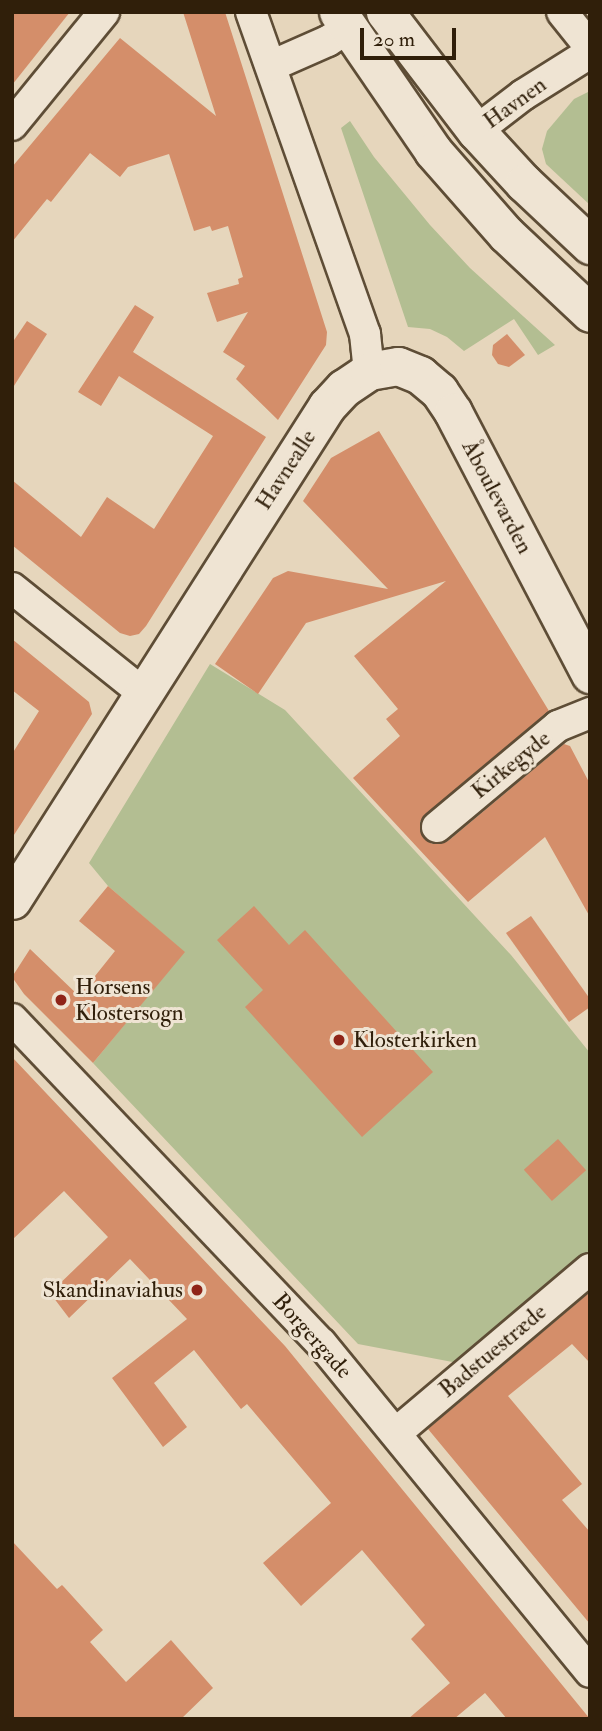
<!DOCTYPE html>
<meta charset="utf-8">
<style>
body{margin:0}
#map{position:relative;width:602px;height:1731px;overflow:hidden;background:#e6d6bc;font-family:"IM FELL Double Pica",serif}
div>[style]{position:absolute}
.green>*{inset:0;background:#b3be92}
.building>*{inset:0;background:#d48e6a;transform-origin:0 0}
.roads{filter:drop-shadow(2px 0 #5e4d36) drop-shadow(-2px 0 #5e4d36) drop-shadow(0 2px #5e4d36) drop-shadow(0 -2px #5e4d36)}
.minor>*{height:30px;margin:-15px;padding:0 15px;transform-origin:15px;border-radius:15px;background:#efe4d3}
.tertiary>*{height:37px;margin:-18.5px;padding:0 18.5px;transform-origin:18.5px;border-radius:18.5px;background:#efe4d3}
.dots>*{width:19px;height:19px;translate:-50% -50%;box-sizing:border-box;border:4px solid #efe4d3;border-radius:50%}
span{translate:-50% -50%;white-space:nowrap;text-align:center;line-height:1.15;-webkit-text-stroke:6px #efe4d3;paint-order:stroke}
.street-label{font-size:23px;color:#301f0a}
.poi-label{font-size:23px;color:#301f0a}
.left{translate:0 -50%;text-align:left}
.right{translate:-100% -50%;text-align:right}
.frame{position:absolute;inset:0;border:14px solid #301f0a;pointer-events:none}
.scale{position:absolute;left:360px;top:28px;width:96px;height:32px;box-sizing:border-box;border:4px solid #301f0a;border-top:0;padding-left:9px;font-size:21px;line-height:24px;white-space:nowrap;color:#301f0a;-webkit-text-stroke:5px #efe4d3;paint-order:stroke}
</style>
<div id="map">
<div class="green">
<i style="clip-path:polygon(590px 91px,590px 205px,546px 164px,542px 149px,547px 131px,574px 99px)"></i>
<i style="clip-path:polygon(350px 121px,374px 157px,430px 225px,470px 268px,555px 345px,538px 355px,514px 319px,464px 351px,447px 337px,430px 329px,408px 327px,341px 128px)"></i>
<i style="clip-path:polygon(210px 664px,285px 710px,511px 955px,590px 1053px,590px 1256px,463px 1364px,358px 1344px,93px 1063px,184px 952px,108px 886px,89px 863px)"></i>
</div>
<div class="building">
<i style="clip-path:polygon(12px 12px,70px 12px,12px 85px)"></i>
<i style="clip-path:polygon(183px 12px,225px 12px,327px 332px,326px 345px,278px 420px,236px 379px,245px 366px,223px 352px,248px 312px,217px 322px,207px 293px,239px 284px,238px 279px,243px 277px,228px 226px,212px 231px,210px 226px,194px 231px,169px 154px,128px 167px,120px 177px,90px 153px,51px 202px,47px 199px,12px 242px,12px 167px,120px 38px,216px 116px)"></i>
<i style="clip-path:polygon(135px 305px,154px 317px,133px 352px,266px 437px,146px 626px,139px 634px,130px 636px,120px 633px,12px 545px,12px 480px,81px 537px,107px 497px,154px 529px,213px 436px,119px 376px,101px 406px,78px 392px)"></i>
<i style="clip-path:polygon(27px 321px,47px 334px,12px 389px,12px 343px)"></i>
<i style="clip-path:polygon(507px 334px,525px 355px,509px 367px,498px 364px,492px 355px,493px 345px)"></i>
<i style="clip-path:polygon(379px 431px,549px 711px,426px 814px,420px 822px,420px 831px,432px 844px,448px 841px,564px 744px,570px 746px,590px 784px,590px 917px,545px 837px,468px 902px,353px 778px,400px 736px,386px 719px,398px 709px,354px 656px,446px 581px,306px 623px,258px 694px,215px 664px,273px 578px,288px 571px,388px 589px,303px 501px,331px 458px)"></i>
<i style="clip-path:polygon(12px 639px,89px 702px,92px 714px,12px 838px,12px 754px,39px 711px,12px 690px)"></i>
<i style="clip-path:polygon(108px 886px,185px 952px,93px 1063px,24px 994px,12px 977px,30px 949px,79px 996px,115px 951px,79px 921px)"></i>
<i style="clip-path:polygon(254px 906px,289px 945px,305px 930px,433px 1072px,362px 1137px,245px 1007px,263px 990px,217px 940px)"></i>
<i style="clip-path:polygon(531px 916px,590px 999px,590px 1007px,569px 1022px,506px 933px)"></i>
<i style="clip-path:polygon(12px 1057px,285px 1346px,590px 1719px,507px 1719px,485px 1693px,454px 1719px,408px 1719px,450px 1683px,411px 1639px,425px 1625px,362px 1550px,301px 1606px,263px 1563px,331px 1503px,247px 1404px,241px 1409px,194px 1350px,154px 1383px,187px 1427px,163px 1447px,112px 1378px,187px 1319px,130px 1259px,69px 1318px,50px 1293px,108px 1237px,64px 1191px,12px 1240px)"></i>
<i style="left:558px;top:1139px;width:42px;height:46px;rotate:48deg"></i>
<i style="clip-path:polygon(590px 1292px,590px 1363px,572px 1344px,508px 1396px,582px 1484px,562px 1500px,590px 1532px,590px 1624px,428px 1429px)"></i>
<i style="clip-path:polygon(12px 1541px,57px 1589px,62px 1585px,64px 1587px,103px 1630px,90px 1642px,126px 1682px,171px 1640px,213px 1688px,181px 1719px,12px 1719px)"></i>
</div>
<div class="roads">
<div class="minor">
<i style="left:251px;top:12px;width:342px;rotate:70.5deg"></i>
<i style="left:365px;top:334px;width:37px;rotate:84deg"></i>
<i style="left:562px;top:12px;width:45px;rotate:51.3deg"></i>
<i style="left:271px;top:66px;width:62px;rotate:-23.7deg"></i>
<i style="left:328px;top:41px;width:24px;rotate:-33deg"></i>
<i style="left:12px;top:125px;width:146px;rotate:-50.8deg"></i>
<i style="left:476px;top:131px;width:59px;rotate:-37.5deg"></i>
<i style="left:523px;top:95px;width:79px;rotate:-32.1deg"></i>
<i style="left:12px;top:588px;width:166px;rotate:38.7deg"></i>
<i style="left:437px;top:827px;width:158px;rotate:-39.9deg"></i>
<i style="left:558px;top:726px;width:35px;rotate:-22deg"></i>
<i style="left:12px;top:1019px;width:448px;rotate:46.4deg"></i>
<i style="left:321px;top:1343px;width:425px;rotate:50.7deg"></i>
<i style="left:396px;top:1433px;width:254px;rotate:-40.2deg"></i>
</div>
<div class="tertiary">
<i style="left:338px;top:12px;width:168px;rotate:55.6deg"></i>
<i style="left:433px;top:151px;width:111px;rotate:48.7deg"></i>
<i style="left:506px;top:234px;width:115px;rotate:43.2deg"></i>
<i style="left:385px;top:12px;width:150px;rotate:52.6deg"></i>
<i style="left:476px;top:131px;width:71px;rotate:47.3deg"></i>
<i style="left:524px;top:183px;width:91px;rotate:43.2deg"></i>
<i style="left:12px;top:900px;width:586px;rotate:-57.48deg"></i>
<i style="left:327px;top:406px;width:25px;rotate:-47deg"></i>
<i style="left:344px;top:388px;width:30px;rotate:-34deg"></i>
<i style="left:369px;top:371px;width:29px;rotate:-10deg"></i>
<i style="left:398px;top:366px;width:24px;rotate:22deg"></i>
<i style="left:420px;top:375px;width:25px;rotate:40deg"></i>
<i style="left:439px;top:391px;width:25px;rotate:56deg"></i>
<i style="left:453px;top:412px;width:296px;rotate:62.4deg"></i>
</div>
</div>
<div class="dots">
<i style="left:61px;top:1000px;background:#8f2418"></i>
<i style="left:339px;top:1040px;background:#8f2418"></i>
<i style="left:197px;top:1290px;background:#8f2418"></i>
</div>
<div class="street-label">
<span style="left:515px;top:103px;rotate:-36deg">Havnen</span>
<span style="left:286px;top:470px;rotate:-57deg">Havnealle</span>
<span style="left:497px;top:497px;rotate:62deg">Åboulevarden</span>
<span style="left:511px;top:765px;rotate:-39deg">Kirkegyde</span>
<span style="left:312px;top:1336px;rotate:48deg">Borgergade</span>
<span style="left:493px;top:1351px;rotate:-40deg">Badstuestræde</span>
</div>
<div class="poi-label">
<span class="left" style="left:75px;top:1000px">Horsens<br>Klostersogn</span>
<span class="left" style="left:353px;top:1040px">Klosterkirken</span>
<span class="right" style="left:183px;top:1290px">Skandinaviahus</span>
</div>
<div class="frame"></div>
<div class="scale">20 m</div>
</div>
